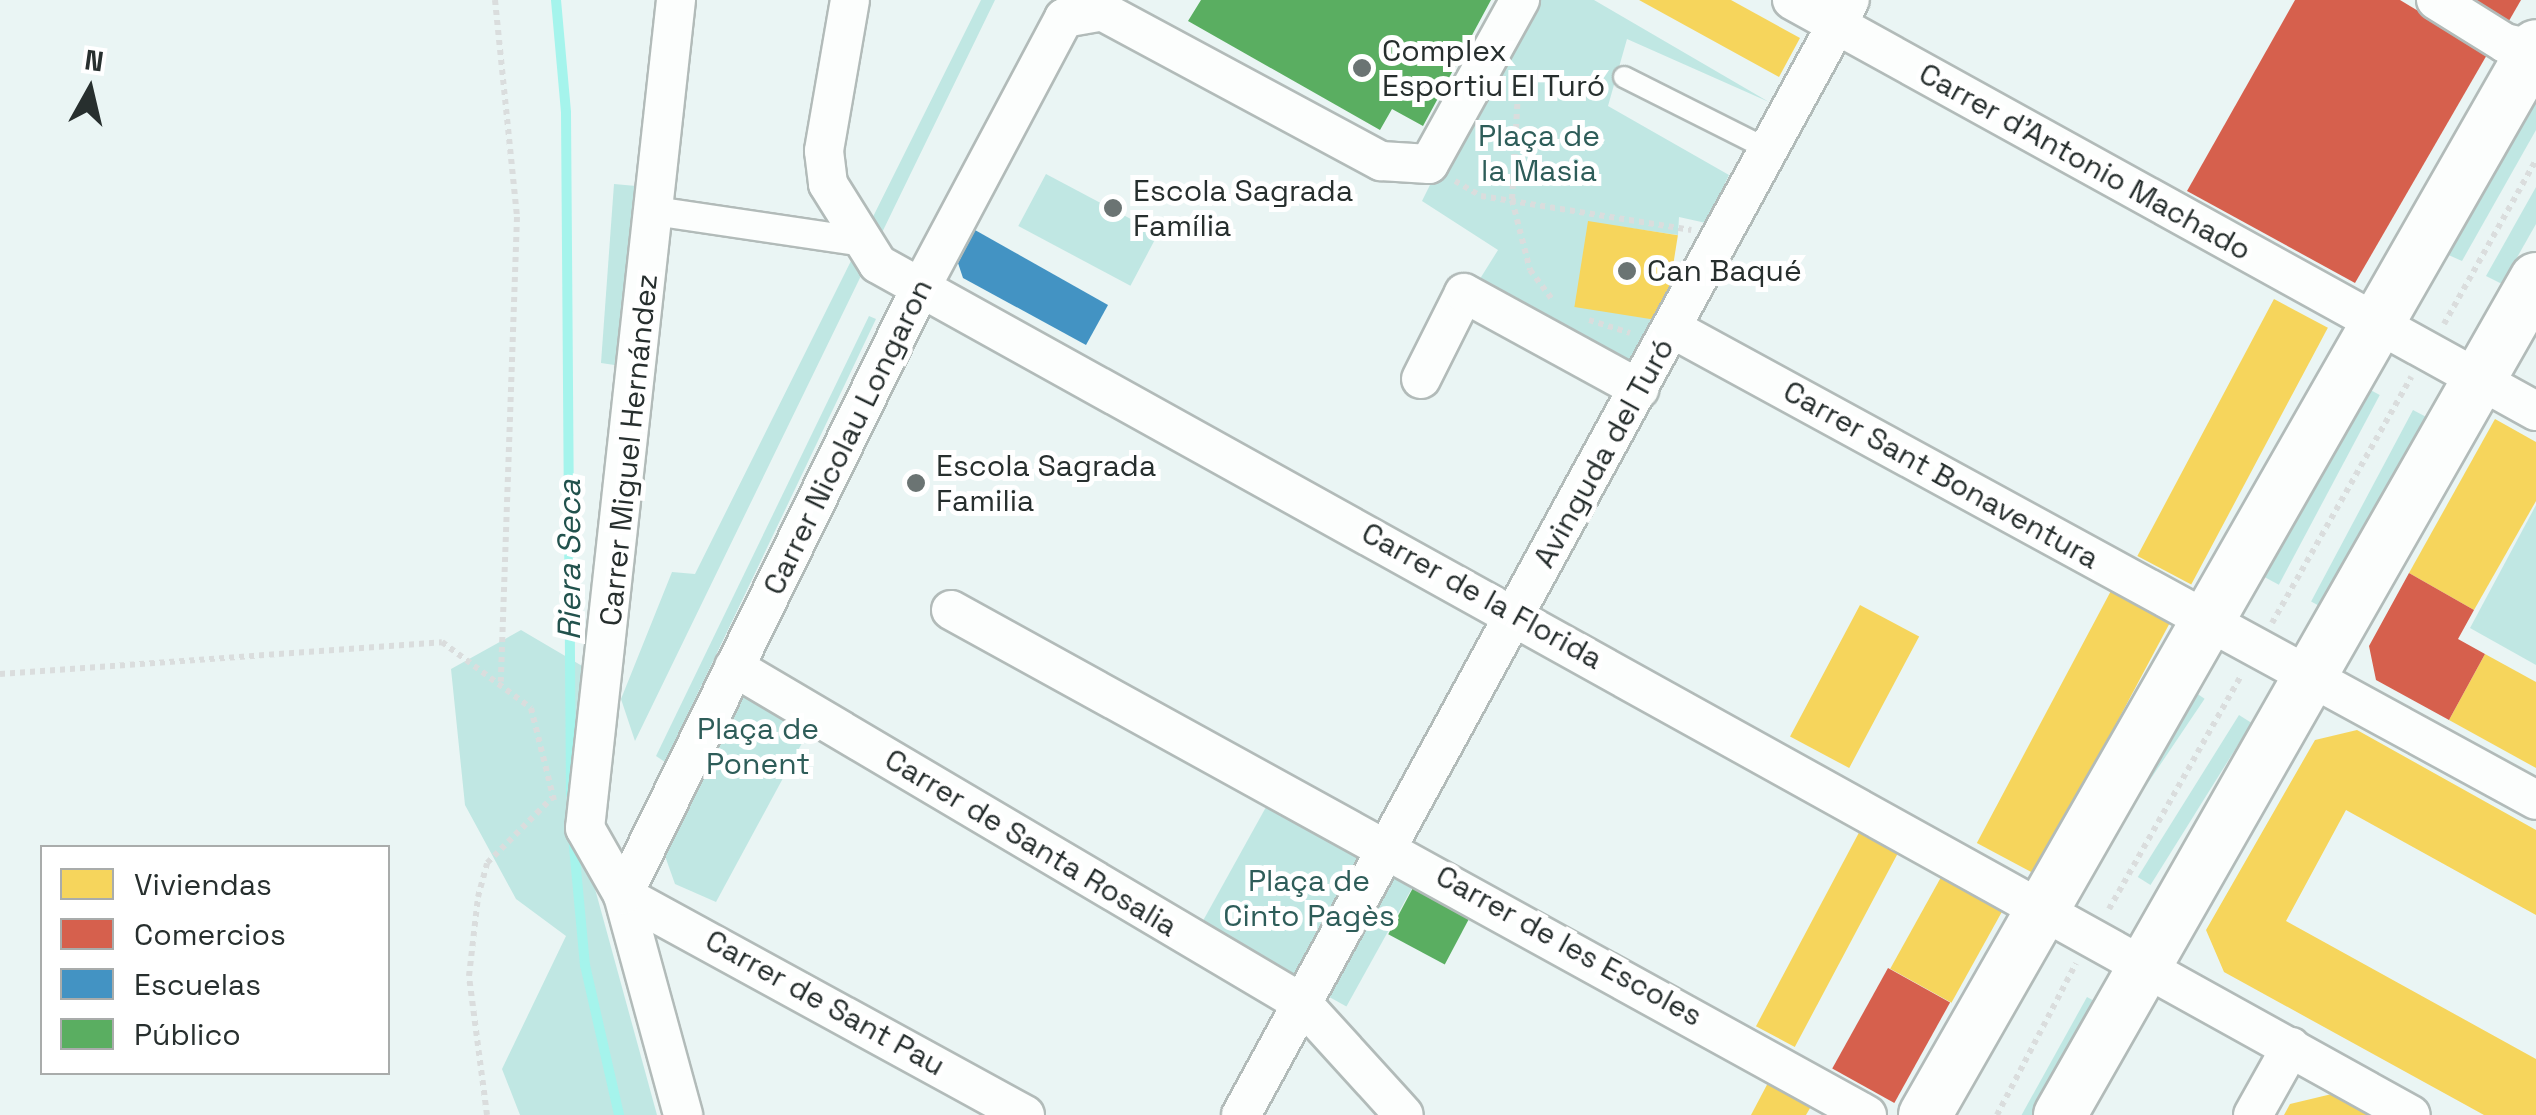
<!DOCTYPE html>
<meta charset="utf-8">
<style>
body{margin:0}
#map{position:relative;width:2536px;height:1115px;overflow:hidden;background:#eaf5f4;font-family:"Space Grotesk",sans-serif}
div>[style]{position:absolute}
.green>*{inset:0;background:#c0e7e3;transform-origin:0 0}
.homes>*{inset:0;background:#f6d55c;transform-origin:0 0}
.shops>*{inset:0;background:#d6604d;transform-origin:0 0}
.schools>*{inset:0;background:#4393c3}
.public>*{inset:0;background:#5aae61;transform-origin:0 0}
.stream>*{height:10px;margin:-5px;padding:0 5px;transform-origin:5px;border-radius:5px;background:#a5f4ec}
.path>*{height:6px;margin-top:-3px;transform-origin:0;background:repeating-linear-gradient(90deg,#dadddd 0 5px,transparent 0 10px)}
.roads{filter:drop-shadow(2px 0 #b2bbb9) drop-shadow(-2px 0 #b2bbb9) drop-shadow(0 2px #b2bbb9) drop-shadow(0 -2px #b2bbb9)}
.service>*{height:20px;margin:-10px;padding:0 10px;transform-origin:10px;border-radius:10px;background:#fcfefd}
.pedestrian>*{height:28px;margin:-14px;padding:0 14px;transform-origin:14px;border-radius:14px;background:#fcfefd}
.minor>*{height:38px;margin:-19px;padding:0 19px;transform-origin:19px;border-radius:19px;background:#fcfefd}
.secondary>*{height:52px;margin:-26px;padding:0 26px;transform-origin:26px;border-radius:26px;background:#fcfefd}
.dots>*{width:28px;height:28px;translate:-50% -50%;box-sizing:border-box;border:5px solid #fff;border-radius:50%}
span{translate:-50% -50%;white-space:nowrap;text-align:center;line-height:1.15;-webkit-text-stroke:10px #fff;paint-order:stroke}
.poi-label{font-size:30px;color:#272f2e}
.left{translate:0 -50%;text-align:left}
.park-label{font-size:30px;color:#2e5d59}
.street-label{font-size:30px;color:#272f2e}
.water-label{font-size:32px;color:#22524d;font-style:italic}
.legend{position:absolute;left:40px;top:845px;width:350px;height:230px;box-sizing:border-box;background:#fff;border:2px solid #a9acab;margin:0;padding:12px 18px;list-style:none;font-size:30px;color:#272f2e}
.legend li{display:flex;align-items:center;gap:20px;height:50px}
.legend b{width:50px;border:2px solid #a9acab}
.north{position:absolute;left:40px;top:40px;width:100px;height:100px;-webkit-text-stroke:8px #fff;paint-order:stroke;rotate:8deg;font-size:28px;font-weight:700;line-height:40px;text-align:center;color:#272f2e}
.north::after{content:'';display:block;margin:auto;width:35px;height:45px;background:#272f2e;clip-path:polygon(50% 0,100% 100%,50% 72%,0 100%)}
</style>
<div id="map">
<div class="green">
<i style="clip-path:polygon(981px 0,995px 0,635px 741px,621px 699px,672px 572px,695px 574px)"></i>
<i style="clip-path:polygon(1522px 0,1594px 0,1769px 102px,1627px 39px,1608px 106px,1729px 175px,1706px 223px,1679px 217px,1678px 235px,1588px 222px,1665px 321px,1632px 373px,1478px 282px,1498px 250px,1422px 201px)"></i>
<i style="clip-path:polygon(2536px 91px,2536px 130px,2462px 261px,2444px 253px)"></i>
<i style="left:1046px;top:174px;width:127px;height:59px;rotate:28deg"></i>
<i style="clip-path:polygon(614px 184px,647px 187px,628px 367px,601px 363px)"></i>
<i style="clip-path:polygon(2536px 187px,2536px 224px,2502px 284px,2486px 276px)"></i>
<i style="clip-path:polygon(869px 316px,876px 319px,665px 762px,656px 756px)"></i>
<i style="left:2363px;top:386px;width:19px;height:215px;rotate:28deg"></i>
<i style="left:2413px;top:410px;width:21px;height:217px;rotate:28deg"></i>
<i style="clip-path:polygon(2536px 505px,2536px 665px,2470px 628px)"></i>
<i style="clip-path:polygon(521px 630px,589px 670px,580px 834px,657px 1115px,520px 1115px,502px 1069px,566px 936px,516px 899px,465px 805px,451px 669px)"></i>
<i style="left:2193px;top:691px;width:14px;height:191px;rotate:34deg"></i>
<i style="clip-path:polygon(742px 692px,808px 732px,716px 902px,675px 884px,665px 856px)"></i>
<i style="left:2239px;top:715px;width:15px;height:191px;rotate:32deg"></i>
<i style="left:1276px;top:789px;width:167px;height:156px;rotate:29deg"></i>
<i style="left:2087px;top:997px;width:10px;height:135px;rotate:29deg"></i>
</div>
<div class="homes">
<i style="clip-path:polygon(1639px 0,1731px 0,1800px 38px,1779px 77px)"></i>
<i style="left:1588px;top:221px;width:91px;height:87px;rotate:9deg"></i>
<i style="left:2274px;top:299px;width:61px;height:291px;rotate:28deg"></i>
<i style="clip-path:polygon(2495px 419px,2536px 442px,2536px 501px,2474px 610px,2409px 573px)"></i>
<i style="left:2113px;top:587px;width:67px;height:290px;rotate:28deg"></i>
<i style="left:1860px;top:605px;width:67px;height:149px;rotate:28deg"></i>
<i style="clip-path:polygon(2485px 654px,2536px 682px,2536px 768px,2449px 720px)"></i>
<i style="clip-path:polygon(2357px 730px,2536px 830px,2536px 915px,2346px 810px,2286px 921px,2536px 1059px,2536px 1115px,2484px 1115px,2224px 972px,2206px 930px,2315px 740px)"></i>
<i style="left:1863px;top:825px;width:44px;height:228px;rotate:28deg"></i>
<i style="left:1945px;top:870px;width:70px;height:113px;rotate:29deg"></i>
<i style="clip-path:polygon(1770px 1079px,1813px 1103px,1806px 1115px,1751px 1115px)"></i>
<i style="clip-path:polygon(2336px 1093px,2376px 1115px,2284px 1115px,2290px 1104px)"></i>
</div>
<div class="shops">
<i style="clip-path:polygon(2295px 0,2400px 0,2488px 53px,2355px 283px,2187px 191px)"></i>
<i style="clip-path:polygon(2463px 0,2521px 0,2506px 26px)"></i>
<i style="clip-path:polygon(2409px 573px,2474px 610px,2458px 639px,2485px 654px,2449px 720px,2376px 680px,2369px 646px)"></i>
<i style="left:1888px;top:968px;width:71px;height:115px;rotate:29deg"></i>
</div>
<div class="schools">
<i style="clip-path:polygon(975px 230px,1108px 305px,1086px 345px,963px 278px,958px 263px)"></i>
</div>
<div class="public">
<i style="clip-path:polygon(1201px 0,1491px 0,1423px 126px,1392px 109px,1380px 130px,1188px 21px)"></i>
<i style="left:1423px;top:869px;width:64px;height:74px;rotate:28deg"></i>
</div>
<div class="stream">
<i style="left:556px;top:0;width:113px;rotate:84.9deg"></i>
<i style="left:566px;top:113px;width:681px;rotate:89.58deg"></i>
<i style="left:573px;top:836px;width:130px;rotate:84.7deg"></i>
<i style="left:585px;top:965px;width:154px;rotate:77.2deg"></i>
</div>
<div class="path">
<i style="left:495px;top:0;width:218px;rotate:84.2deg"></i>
<i style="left:517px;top:217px;width:465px;rotate:92deg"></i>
<i style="left:1519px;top:74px;width:126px;rotate:93.2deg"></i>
<i style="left:1512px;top:200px;width:72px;rotate:75.6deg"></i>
<i style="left:1530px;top:270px;width:39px;rotate:53deg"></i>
<i style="left:1455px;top:181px;width:30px;rotate:30deg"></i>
<i style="left:1481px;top:196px;width:213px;rotate:9.2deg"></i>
<i style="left:1589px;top:320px;width:43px;rotate:17.6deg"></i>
<i style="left:2444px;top:324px;width:188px;rotate:-60.7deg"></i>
<i style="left:2272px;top:623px;width:283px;rotate:-60.5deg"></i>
<i style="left:0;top:674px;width:443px;rotate:-4.1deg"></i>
<i style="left:442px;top:642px;width:111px;rotate:36.6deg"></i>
<i style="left:531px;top:708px;width:95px;rotate:76deg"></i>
<i style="left:2109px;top:909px;width:266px;rotate:-60.5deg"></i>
<i style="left:487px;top:1115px;width:140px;rotate:-97.4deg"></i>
<i style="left:469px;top:976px;width:80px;rotate:-83.5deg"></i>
<i style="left:478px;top:897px;width:35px;rotate:-75deg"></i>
<i style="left:487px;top:863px;width:92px;rotate:-45deg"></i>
<i style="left:1997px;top:1115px;width:171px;rotate:-62.5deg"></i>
</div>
<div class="roads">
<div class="service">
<i style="left:1624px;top:77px;width:162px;rotate:26.7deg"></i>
</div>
<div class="pedestrian">
<i style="left:654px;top:211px;width:204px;rotate:8.4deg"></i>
</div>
<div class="minor">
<i style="left:676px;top:0;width:833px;rotate:96.27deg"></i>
<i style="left:585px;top:828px;width:77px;rotate:60.4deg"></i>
<i style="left:623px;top:895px;width:228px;rotate:74.7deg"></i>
<i style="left:850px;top:0;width:153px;rotate:99.8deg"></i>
<i style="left:824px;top:151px;width:33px;rotate:83deg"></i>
<i style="left:828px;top:184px;width:94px;rotate:58deg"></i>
<i style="left:878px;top:264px;width:1753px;rotate:29.04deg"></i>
<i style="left:1792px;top:0;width:850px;rotate:28.92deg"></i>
<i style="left:2436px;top:0;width:81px;rotate:31.9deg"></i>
<i style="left:2505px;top:43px;width:30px;rotate:12deg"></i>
<i style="left:1673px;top:329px;width:983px;rotate:28.62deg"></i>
<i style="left:1421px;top:379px;width:96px;rotate:-63.4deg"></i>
<i style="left:1464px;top:293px;width:200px;rotate:28.7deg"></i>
<i style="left:951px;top:610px;width:1046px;rotate:28.87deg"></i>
<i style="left:734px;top:667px;width:660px;rotate:30.61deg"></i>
<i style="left:1302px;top:1003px;width:151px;rotate:47.7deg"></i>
<i style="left:1025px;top:1115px;width:458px;rotate:-151.3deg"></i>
<i style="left:623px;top:895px;width:675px;rotate:-63.89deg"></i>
<i style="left:920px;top:289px;width:307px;rotate:-62deg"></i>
<i style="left:1064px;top:18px;width:39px;rotate:-10deg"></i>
<i style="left:1102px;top:11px;width:317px;rotate:28.3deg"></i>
<i style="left:1381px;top:161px;width:48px;rotate:3.6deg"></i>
<i style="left:1429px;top:164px;width:188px;rotate:-61deg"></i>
<i style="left:1241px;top:1115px;width:1270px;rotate:-61.36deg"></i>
<i style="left:2253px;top:1115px;width:78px;rotate:-60.8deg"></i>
</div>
<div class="secondary">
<i style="left:1925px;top:1115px;width:1231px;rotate:-60.25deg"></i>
<i style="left:2060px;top:1115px;width:962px;rotate:-60.34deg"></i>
</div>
</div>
<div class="dots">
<i style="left:1362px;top:68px;background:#6b7473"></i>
<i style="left:1113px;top:208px;background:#6b7473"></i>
<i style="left:1627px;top:271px;background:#6b7473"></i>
<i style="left:916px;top:483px;background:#6b7473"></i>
</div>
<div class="poi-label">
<span class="left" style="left:1382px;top:68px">Complex<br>Esportiu El Turó</span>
<span class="left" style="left:1133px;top:208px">Escola Sagrada<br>Família</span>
<span class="left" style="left:1647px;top:271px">Can Baqué</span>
<span class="left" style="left:936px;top:483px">Escola Sagrada<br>Familia</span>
</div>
<div class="park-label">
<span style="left:1539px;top:153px">Plaça de<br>la Masia</span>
<span style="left:758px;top:746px">Plaça de<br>Ponent</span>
<span style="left:1309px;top:898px">Plaça de<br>Cinto Pagès</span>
</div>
<div class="street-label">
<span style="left:2085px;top:162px;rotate:29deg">Carrer d'Antonio Machado</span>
<span style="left:848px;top:437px;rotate:-64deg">Carrer Nicolau Longaron</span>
<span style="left:629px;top:450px;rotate:-84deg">Carrer Miguel Hernández</span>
<span style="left:1604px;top:453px;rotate:-61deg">Avinguda del Turó</span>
<span style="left:1941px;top:475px;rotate:29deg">Carrer Sant Bonaventura</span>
<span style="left:1482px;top:596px;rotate:29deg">Carrer de la Florida</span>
<span style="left:1031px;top:843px;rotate:31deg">Carrer de Santa Rosalia</span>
<span style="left:1569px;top:946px;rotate:29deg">Carrer de les Escoles</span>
<span style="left:825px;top:1003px;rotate:29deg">Carrer de Sant Pau</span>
</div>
<div class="water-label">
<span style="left:569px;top:560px;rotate:-90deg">Riera Seca</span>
</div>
<ul class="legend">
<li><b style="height:28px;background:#f6d55c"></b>Viviendas</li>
<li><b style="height:28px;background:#d6604d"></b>Comercios</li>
<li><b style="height:28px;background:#4393c3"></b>Escuelas</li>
<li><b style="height:28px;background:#5aae61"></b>Público</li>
</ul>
<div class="north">N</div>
</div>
